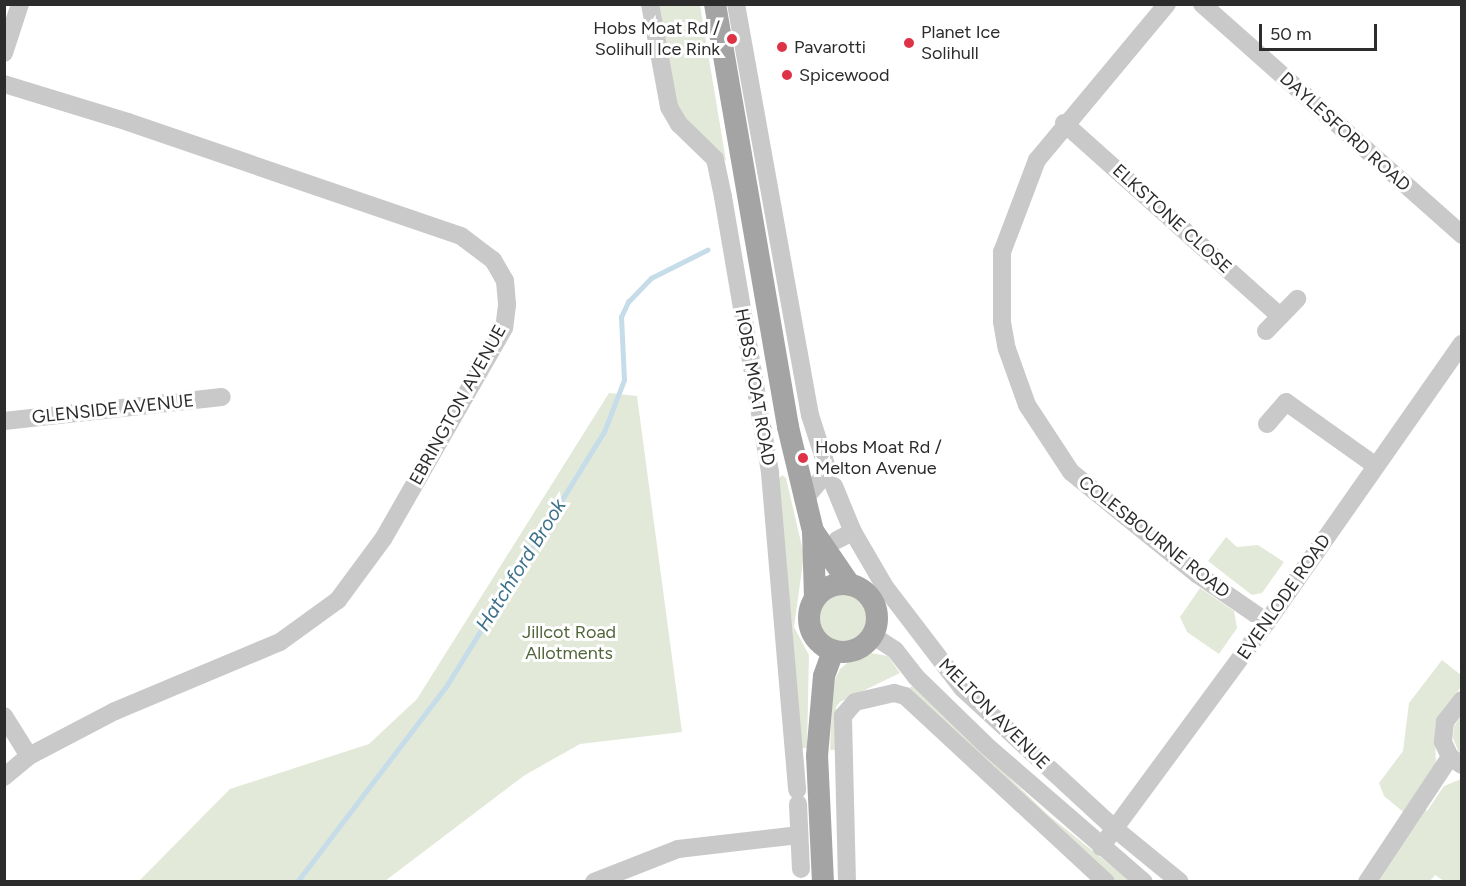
<!DOCTYPE html>
<style>
body{margin:0}
#map{position:relative;width:1466px;height:886px;overflow:hidden;background:#fff;font-family:Figtree,sans-serif}
div>[style]{position:absolute}
.green>*{inset:0;background:#e3e9d9}
.round{border-radius:50%}
.stream>*{height:4.5px;margin:-2.25px;padding:0 2.25px;transform-origin:2.25px;border-radius:2.25px;background:#c6dde9}
.minor>*{height:18px;margin:-9px;padding:0 9px;transform-origin:9px;border-radius:9px;background:#c9c9c9}
.major>*{height:22px;margin:-11px;padding:0 11px;transform-origin:11px;border-radius:11px;background:#a4a4a4}
.major>.ring{margin:-11px;padding:0;box-sizing:content-box;background:none;border:22px solid #a4a4a4;border-radius:50%}
.dots>*{width:16px;height:16px;translate:-50% -50%;box-sizing:border-box;border:3px solid #fff;border-radius:50%}
span{translate:-50% -50%;white-space:nowrap;text-align:center;line-height:1.15;-webkit-text-stroke:6px #fff;paint-order:stroke}
.poi-label{font-size:18px;color:#2c2c2c}
.right{translate:-100% -50%;text-align:right}
.left{translate:0 -50%;text-align:left}
.street-label{font-size:18px;color:#2c2c2c}
.park-label{font-size:18px;color:#51653b}
.water-label{font-size:20px;color:#3d708a;font-style:italic}
.frame{position:absolute;inset:0;border:6px solid #2c2c2c;pointer-events:none}
.scale{position:absolute;left:1259px;top:24px;width:118px;height:27px;box-sizing:border-box;border:3px solid #2c2c2c;border-top:0;padding-left:8px;font-size:18px;line-height:21px;white-space:nowrap;color:#2c2c2c;-webkit-text-stroke:4px #fff;paint-order:stroke}
</style>
<div id="map">
<div class="green">
<i style="clip-path:polygon(655px 5px,700px 5px,726px 161px,673px 107px)"></i>
<i style="clip-path:polygon(609px 393px,637px 396px,682px 732px,580px 744px,525px 775px,385px 881px,139px 881px,230px 789px,369px 744px,417px 699px)"></i>
<i style="clip-path:polygon(782px 475px,786px 478px,804px 555px,794px 627px,809px 655px,807px 748px,800px 748px,792px 623px,776px 482px)"></i>
<i style="clip-path:polygon(1226px 537px,1237px 547px,1258px 545px,1284px 562px,1262px 593px,1252px 595px,1208px 561px)"></i>
<i style="clip-path:polygon(1200px 588px,1234px 611px,1237px 628px,1219px 654px,1187px 632px,1180px 617px)"></i>
<i class="round" style="left:813px;top:591px;width:54px;height:54px"></i>
<i style="clip-path:polygon(871px 653px,888px 656px,900px 673px,840px 702px,836px 707px,835px 750px,830px 750px,833px 684px,840px 669px,851px 660px)"></i>
<i style="clip-path:polygon(1442px 660px,1461px 675px,1461px 687px,1444px 709px,1435px 732px,1436px 766px,1414px 801px,1427px 811px,1444px 786px,1461px 779px,1461px 881px,1444px 881px,1435px 875px,1430px 881px,1359px 882px,1407px 815px,1384px 796px,1379px 783px,1403px 751px,1409px 703px)"></i>
<i style="clip-path:polygon(915px 686px,1047px 814px,1130px 881px,1114px 881px,910px 693px,910px 687px)"></i>
<i style="clip-path:polygon(1461px 716px,1461px 758px,1453px 738px,1454px 726px)"></i>
</div>
<div class="stream">
<i style="left:297px;top:882px;width:248px;rotate:-52.7deg"></i>
<i style="left:447px;top:685px;width:298px;rotate:-58.2deg"></i>
<i style="left:604px;top:432px;width:56px;rotate:-69deg"></i>
<i style="left:624px;top:380px;width:63px;rotate:-92.7deg"></i>
<i style="left:621px;top:317px;width:17px;rotate:-65deg"></i>
<i style="left:628px;top:302px;width:33px;rotate:-46deg"></i>
<i style="left:651px;top:278px;width:63px;rotate:-26.6deg"></i>
</div>
<div class="minor">
<i style="left:650px;top:4px;width:105px;rotate:79.5deg"></i>
<i style="left:669px;top:107px;width:20px;rotate:60deg"></i>
<i style="left:679px;top:124px;width:50px;rotate:44.2deg"></i>
<i style="left:715px;top:159px;width:39px;rotate:78deg"></i>
<i style="left:723px;top:197px;width:280px;rotate:80.3deg"></i>
<i style="left:770px;top:473px;width:318px;rotate:85.1deg"></i>
<i style="left:736px;top:4px;width:418px;rotate:79.8deg"></i>
<i style="left:810px;top:415px;width:59px;rotate:72.2deg"></i>
<i style="left:828px;top:471px;width:38px;rotate:130deg"></i>
<i style="left:1167px;top:4px;width:203px;rotate:129.8deg"></i>
<i style="left:1037px;top:160px;width:98px;rotate:110.8deg"></i>
<i style="left:1002px;top:252px;width:70px;rotate:90deg"></i>
<i style="left:1002px;top:322px;width:27px;rotate:80deg"></i>
<i style="left:1007px;top:349px;width:59px;rotate:70.3deg"></i>
<i style="left:1027px;top:405px;width:80px;rotate:56.7deg"></i>
<i style="left:1071px;top:472px;width:162px;rotate:39deg"></i>
<i style="left:1197px;top:574px;width:85px;rotate:34.4deg"></i>
<i style="left:1202px;top:4px;width:348px;rotate:41.6deg"></i>
<i style="left:4px;top:53px;width:52px;rotate:-71.9deg"></i>
<i style="left:4px;top:84px;width:130px;rotate:17deg"></i>
<i style="left:128px;top:122px;width:352px;rotate:18.9deg"></i>
<i style="left:461px;top:236px;width:40px;rotate:37deg"></i>
<i style="left:493px;top:260px;width:24px;rotate:60deg"></i>
<i style="left:505px;top:281px;width:24px;rotate:85deg"></i>
<i style="left:507px;top:305px;width:23px;rotate:97deg"></i>
<i style="left:504px;top:328px;width:243px;rotate:119.8deg"></i>
<i style="left:383px;top:539px;width:76px;rotate:126.4deg"></i>
<i style="left:338px;top:600px;width:72px;rotate:144.1deg"></i>
<i style="left:280px;top:642px;width:179px;rotate:157.3deg"></i>
<i style="left:115px;top:711px;width:97px;rotate:152.4deg"></i>
<i style="left:29px;top:756px;width:33px;rotate:140deg"></i>
<i style="left:1064px;top:123px;width:290px;rotate:41.8deg"></i>
<i style="left:1266px;top:331px;width:45px;rotate:-45.9deg"></i>
<i style="left:4px;top:421px;width:219px;rotate:-6.3deg"></i>
<i style="left:1267px;top:424px;width:29px;rotate:-49deg"></i>
<i style="left:1286px;top:402px;width:110px;rotate:35.4deg"></i>
<i style="left:834px;top:486px;width:50px;rotate:67.6deg"></i>
<i style="left:837px;top:540px;width:18px;rotate:-27deg"></i>
<i style="left:853px;top:532px;width:64px;rotate:59.8deg"></i>
<i style="left:885px;top:587px;width:128px;rotate:52.6deg"></i>
<i style="left:963px;top:689px;width:205px;rotate:42.6deg"></i>
<i style="left:1114px;top:828px;width:85px;rotate:39.3deg"></i>
<i style="left:872px;top:635px;width:27px;rotate:33deg"></i>
<i style="left:895px;top:650px;width:34px;rotate:52deg"></i>
<i style="left:916px;top:677px;width:100px;rotate:44.2deg"></i>
<i style="left:988px;top:747px;width:206px;rotate:40.9deg"></i>
<i style="left:1462px;top:700px;width:28px;rotate:128deg"></i>
<i style="left:1445px;top:722px;width:20px;rotate:96deg"></i>
<i style="left:1443px;top:742px;width:17px;rotate:65deg"></i>
<i style="left:1450px;top:757px;width:14px;rotate:34deg"></i>
<i style="left:4px;top:716px;width:47px;rotate:58deg"></i>
<i style="left:798px;top:804px;width:65px;rotate:87.4deg"></i>
<i style="left:1101px;top:847px;width:280px;rotate:-53.6deg"></i>
<i style="left:1267px;top:622px;width:340px;rotate:-55deg"></i>
<i style="left:594px;top:882px;width:90px;rotate:-21.4deg"></i>
<i style="left:678px;top:849px;width:122px;rotate:-6.6deg"></i>
<i style="left:847px;top:882px;width:166px;rotate:-91.4deg"></i>
<i style="left:843px;top:716px;width:18px;rotate:-49deg"></i>
<i style="left:855px;top:702px;width:40px;rotate:-13deg"></i>
<i style="left:894px;top:693px;width:11px;rotate:15deg"></i>
<i style="left:905px;top:696px;width:274px;rotate:42.8deg"></i>
<i style="left:1367px;top:882px;width:150px;rotate:-56.4deg"></i>
</div>
<div class="major">
<i style="left:715px;top:4px;width:429px;rotate:80.2deg"></i>
<i style="left:788px;top:427px;width:107px;rotate:76.5deg"></i>
<i style="left:813px;top:531px;width:66px;rotate:88.3deg"></i>
<i style="left:813px;top:531px;width:65px;rotate:55.6deg"></i>
<i class="ring" style="left:809px;top:584px;width:46px;height:46px"></i>
<i style="left:823px;top:882px;width:126px;rotate:-92.7deg"></i>
<i style="left:817px;top:756px;width:80px;rotate:-85deg"></i>
<i style="left:824px;top:676px;width:27px;rotate:-70deg"></i>
</div>
<div class="dots">
<i style="left:732px;top:39px;background:#de3246"></i>
<i style="left:909px;top:43px;background:#de3246"></i>
<i style="left:782px;top:47px;background:#de3246"></i>
<i style="left:787px;top:75px;background:#de3246"></i>
<i style="left:803px;top:458px;background:#de3246"></i>
</div>
<div class="poi-label">
<span class="right" style="left:720px;top:39px">Hobs Moat Rd /<br>Solihull Ice Rink</span>
<span class="left" style="left:921px;top:43px">Planet Ice<br>Solihull</span>
<span class="left" style="left:794px;top:47px">Pavarotti</span>
<span class="left" style="left:799px;top:75px">Spicewood</span>
<span class="left" style="left:815px;top:458px">Hobs Moat Rd /<br>Melton Avenue</span>
</div>
<div class="street-label">
<span style="left:1345px;top:132px;rotate:42deg">DAYLESFORD ROAD</span>
<span style="left:1172px;top:219px;rotate:42deg">ELKSTONE CLOSE</span>
<span style="left:755px;top:387px;rotate:80deg">HOBS MOAT ROAD</span>
<span style="left:458px;top:405px;rotate:-61deg">EBRINGTON AVENUE</span>
<span style="left:113px;top:409px;rotate:-6deg">GLENSIDE AVENUE</span>
<span style="left:1154px;top:537px;rotate:38deg">COLESBOURNE ROAD</span>
<span style="left:1284px;top:597px;rotate:-55deg">EVENLODE ROAD</span>
<span style="left:994px;top:714px;rotate:45deg">MELTON AVENUE</span>
</div>
<div class="park-label">
<span style="left:569px;top:643px">Jillcot Road<br>Allotments</span>
</div>
<div class="water-label">
<span style="left:521px;top:565px;rotate:-58deg">Hatchford Brook</span>
</div>
<div class="frame"></div>
<div class="scale">50 m</div>
</div>
